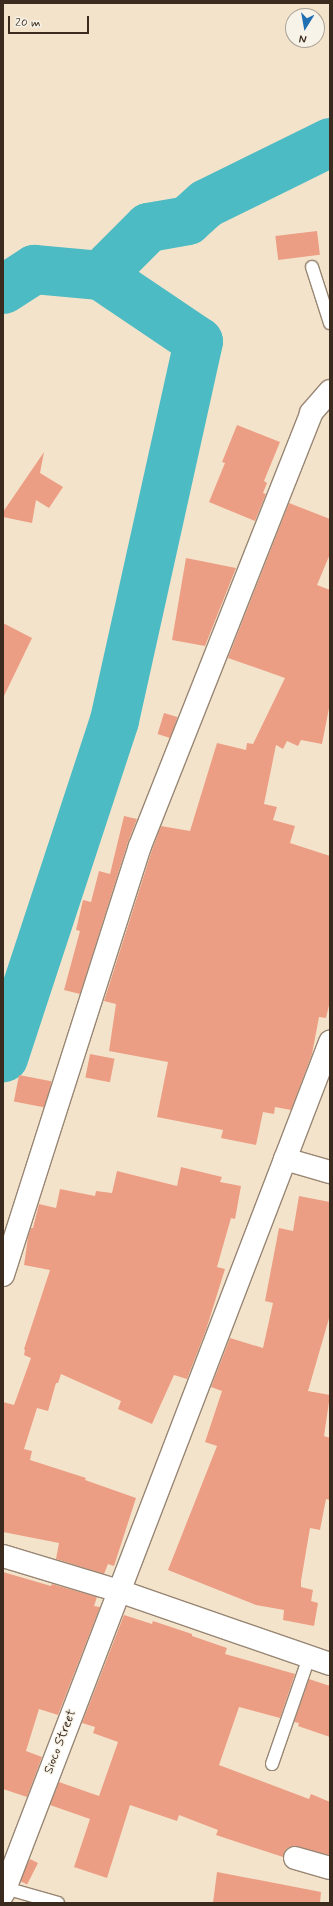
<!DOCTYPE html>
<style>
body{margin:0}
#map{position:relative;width:333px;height:1906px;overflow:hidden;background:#f4e3cb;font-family:Mynerve,sans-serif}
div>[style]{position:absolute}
.river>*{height:49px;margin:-24.5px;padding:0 24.5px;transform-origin:24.5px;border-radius:24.5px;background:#4cbbc3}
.building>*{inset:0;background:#ec9e84;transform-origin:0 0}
.roads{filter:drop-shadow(1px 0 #988674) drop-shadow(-1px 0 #988674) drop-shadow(0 1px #988674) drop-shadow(0 -1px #988674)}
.service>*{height:12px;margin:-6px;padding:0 6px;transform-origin:6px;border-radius:6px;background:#fff}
.minor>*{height:22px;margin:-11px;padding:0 11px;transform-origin:11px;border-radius:11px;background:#fff}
.tertiary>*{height:22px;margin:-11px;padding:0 11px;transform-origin:11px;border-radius:11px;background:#fff}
span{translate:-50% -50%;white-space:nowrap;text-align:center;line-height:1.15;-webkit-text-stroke:3px #f7f3e8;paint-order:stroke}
.street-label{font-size:13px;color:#3b2a1e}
.frame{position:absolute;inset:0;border:4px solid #3b2a1e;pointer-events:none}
.north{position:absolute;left:285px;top:8px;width:40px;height:40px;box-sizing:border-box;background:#f7f3e8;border:1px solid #aca397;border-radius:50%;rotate:191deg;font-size:11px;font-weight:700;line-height:16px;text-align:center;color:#3b2a1e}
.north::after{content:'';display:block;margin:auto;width:14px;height:18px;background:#1f6fb2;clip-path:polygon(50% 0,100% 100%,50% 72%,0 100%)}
.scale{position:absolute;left:8px;top:16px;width:81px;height:18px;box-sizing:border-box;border:2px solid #3b2a1e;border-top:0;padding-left:5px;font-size:12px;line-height:14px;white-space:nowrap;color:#3b2a1e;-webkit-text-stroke:3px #f7f3e8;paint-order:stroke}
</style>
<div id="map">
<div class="river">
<i style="left:100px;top:275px;width:68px;rotate:-45deg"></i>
<i style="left:148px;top:227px;width:40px;rotate:-10deg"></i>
<i style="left:187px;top:220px;width:25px;rotate:-42deg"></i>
<i style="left:206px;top:203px;width:138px;rotate:-26.2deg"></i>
<i style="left:3px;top:289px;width:37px;rotate:-33deg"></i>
<i style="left:34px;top:269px;width:66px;rotate:5.2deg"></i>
<i style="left:100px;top:275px;width:118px;rotate:34deg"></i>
<i style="left:198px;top:341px;width:388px;rotate:102.5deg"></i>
<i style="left:114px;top:720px;width:355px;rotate:108.2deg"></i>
</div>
<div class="building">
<i style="left:317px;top:231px;width:24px;height:42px;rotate:83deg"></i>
<i style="clip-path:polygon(237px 425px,280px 442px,264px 481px,267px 483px,263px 493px,266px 494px,255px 521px,209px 502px,225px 463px,222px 462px)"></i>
<i style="clip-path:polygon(44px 452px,40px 473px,63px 487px,49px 508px,36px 500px,32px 523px,3px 517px,3px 512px)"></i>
<i style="clip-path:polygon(289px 503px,330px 519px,330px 554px,317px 585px,330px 590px,330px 703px,322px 744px,301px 740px,298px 746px,287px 741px,283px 749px,276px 745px,264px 804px,277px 807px,273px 820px,295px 826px,290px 843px,330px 856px,330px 1001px,326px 1018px,319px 1017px,312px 1054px,291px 1110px,275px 1107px,274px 1114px,263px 1112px,256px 1145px,221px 1138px,223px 1130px,157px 1117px,168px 1062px,109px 1051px,116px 1004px,104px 1001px,152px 850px,161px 826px,190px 831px,217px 743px,246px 750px,247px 743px,253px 744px,285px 678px,228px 658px)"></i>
<i style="clip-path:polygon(186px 558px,236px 568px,205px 646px,172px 640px)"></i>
<i style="clip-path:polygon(3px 623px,32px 638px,3px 698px)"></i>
<i style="left:164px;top:713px;width:14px;height:22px;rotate:17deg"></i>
<i style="clip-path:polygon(124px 816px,137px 819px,128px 842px,80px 994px,64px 990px,80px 931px,76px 930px,83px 900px,91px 902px,99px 871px,110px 874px)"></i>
<i style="left:90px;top:1054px;width:25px;height:24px;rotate:11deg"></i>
<i style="left:19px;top:1075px;width:33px;height:27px;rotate:11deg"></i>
<i style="clip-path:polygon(181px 1167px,222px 1177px,220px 1182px,241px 1186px,235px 1219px,231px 1218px,217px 1267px,225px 1269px,206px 1330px,187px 1379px,174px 1375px,152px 1424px,118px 1409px,121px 1401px,61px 1374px,58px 1383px,56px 1383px,48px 1411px,37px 1408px,24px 1449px,32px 1451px,30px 1460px,86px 1478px,85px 1480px,136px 1498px,114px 1566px,108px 1564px,104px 1574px,56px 1559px,59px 1543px,3px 1532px,3px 1402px,14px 1405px,31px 1358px,24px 1355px,25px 1350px,24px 1349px,50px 1270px,24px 1265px,28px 1237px,31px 1228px,33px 1228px,39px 1204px,56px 1208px,60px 1189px,95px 1196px,96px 1191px,112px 1193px,117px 1171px,177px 1186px)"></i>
<i style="clip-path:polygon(299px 1196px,330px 1202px,330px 1315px,308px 1391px,330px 1395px,324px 1436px,330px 1438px,330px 1500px,326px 1499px,320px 1530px,310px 1528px,301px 1581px,301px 1587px,313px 1590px,311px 1601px,318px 1603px,314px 1626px,283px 1620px,284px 1610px,256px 1605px,168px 1570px,217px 1446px,205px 1442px,222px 1391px,211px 1387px,230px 1338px,263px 1348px,273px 1303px,265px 1301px,279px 1228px,293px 1231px)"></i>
<i style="clip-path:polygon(3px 1572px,51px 1586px,52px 1584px,97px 1597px,94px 1606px,100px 1607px,58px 1715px,39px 1709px,26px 1751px,42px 1757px,27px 1797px,3px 1789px)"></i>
<i style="clip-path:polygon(124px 1615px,152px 1624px,153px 1621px,192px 1634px,192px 1636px,227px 1648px,225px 1654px,295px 1674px,280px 1718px,239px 1707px,219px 1765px,309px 1799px,311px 1794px,330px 1802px,330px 1855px,292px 1846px,286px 1849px,283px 1857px,216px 1835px,218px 1830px,179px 1815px,177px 1821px,130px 1805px,107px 1878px,74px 1867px,90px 1819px,50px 1805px,59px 1782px,99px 1796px,118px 1742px,93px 1733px,95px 1727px,82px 1723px)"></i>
<i style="clip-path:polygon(309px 1679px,330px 1686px,330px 1737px,298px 1726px,299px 1723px,294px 1722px)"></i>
<i style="left:30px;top:1859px;width:9px;height:24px;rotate:27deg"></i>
<i style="clip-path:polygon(217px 1872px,321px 1892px,320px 1903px,213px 1903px)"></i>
</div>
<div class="roads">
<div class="service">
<i style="left:312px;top:267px;width:59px;rotate:72.2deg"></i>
<i style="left:272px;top:1764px;width:113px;rotate:-70.9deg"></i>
<i style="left:5px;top:1888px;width:55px;rotate:15.8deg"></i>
</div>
<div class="minor">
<i style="left:285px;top:1159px;width:47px;rotate:16.1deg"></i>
<i style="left:3px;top:1275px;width:450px;rotate:-72.3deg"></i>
<i style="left:140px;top:846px;width:466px;rotate:-68.4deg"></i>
<i style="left:311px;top:413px;width:29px;rotate:-49deg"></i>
<i style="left:295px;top:1858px;width:36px;rotate:16deg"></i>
<i style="left:3px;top:1894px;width:913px;rotate:-69deg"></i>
</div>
<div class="tertiary">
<i style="left:3px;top:1556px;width:121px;rotate:16.8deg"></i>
<i style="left:119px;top:1591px;width:223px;rotate:19.1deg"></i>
</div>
</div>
<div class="street-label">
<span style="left:61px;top:1742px;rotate:-69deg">Sioco Street</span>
</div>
<div class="frame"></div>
<div class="north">N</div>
<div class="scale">20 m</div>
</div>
